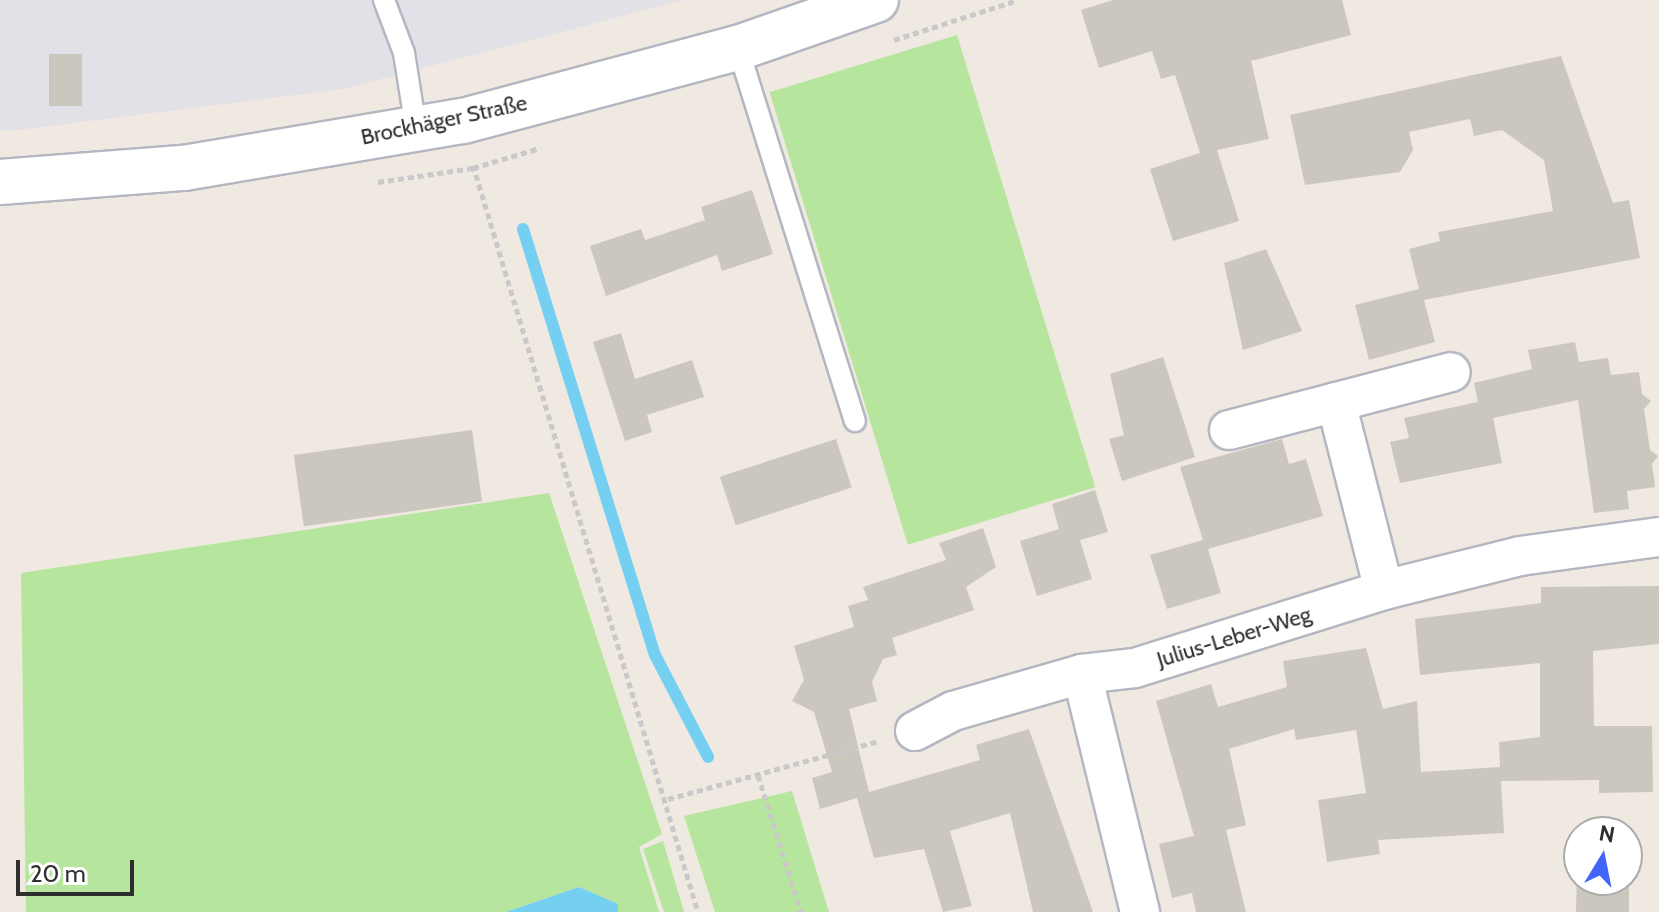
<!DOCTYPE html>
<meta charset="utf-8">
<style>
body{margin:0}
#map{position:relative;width:1659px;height:912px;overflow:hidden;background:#efe9e1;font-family:Cabin,sans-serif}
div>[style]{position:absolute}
.industrial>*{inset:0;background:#e3e1e8}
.green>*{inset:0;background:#b6e59e;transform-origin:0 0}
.water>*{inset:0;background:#75cff0}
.stream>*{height:12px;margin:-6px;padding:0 6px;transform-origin:6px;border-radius:6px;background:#75cff0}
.building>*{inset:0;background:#cbc7bf;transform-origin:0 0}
.path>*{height:5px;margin-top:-2.5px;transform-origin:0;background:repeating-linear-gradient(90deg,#c9c9c9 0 6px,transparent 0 10px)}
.roads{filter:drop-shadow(2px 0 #b4b7c1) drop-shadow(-2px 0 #b4b7c1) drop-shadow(0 2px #b4b7c1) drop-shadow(0 -2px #b4b7c1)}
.service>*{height:20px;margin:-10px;padding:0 10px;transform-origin:10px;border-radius:10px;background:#fff}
.minor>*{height:38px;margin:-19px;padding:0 19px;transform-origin:19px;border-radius:19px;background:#fff}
.tertiary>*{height:44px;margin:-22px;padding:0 22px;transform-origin:22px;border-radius:22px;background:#fff}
span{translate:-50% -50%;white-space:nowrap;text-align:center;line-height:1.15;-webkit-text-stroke:6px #fff;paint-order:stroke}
.street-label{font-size:22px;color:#2e2e2e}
.north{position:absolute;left:1563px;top:816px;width:80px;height:80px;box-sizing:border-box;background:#fff;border:2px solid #ababab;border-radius:50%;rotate:10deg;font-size:22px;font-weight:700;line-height:32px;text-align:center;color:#2e2e2e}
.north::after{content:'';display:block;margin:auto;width:28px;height:36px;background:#4264fb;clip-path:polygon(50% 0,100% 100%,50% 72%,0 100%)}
.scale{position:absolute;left:16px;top:860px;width:118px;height:36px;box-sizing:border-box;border:4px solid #2e2e2e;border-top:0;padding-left:10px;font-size:24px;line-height:28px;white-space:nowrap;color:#2e2e2e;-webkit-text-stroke:6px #fff;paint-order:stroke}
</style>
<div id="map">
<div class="industrial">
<i style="clip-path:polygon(0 0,684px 0,343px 89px,18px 130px,0 130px)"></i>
</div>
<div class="green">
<i style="left:957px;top:35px;width:473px;height:196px;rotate:73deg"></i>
<i style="clip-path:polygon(549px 493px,662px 834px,639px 847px,659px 912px,618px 912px,617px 904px,579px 887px,506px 912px,26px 912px,21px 573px)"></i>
<i style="clip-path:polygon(792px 791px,829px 912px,715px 912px,684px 816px)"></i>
<i style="clip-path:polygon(663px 841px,684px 912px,664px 912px,643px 849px)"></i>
</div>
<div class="water">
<i style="clip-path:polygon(579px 887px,618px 904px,618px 912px,506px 912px)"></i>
</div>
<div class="stream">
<i style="left:523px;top:229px;width:446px;rotate:72.8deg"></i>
<i style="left:655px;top:655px;width:115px;rotate:62.5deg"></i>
</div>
<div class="building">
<i style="clip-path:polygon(1113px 0,1342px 0,1351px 35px,1251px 61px,1269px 139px,1217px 150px,1239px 221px,1173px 241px,1150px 169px,1200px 153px,1175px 75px,1161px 79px,1152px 51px,1099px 68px,1081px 10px)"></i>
<i style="left:49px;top:54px;width:33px;height:52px"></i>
<i style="clip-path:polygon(1561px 56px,1613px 203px,1629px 200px,1640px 258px,1424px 300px,1435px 342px,1369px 360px,1355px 305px,1419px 289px,1409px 249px,1440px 241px,1438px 232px,1553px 211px,1544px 160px,1502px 130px,1474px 136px,1470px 119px,1409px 132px,1413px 150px,1400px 172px,1305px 185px,1290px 115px)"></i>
<i style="clip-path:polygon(752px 190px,773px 254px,722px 271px,717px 255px,606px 296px,590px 246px,641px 229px,645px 240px,705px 220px,701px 207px)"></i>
<i style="clip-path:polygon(1266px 249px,1302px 331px,1243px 350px,1224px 263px)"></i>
<i style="clip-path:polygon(621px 333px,635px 379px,692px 360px,704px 397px,647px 415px,652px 432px,625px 441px,593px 342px)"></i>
<i style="clip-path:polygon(1575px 342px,1579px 362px,1608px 358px,1611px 375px,1639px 372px,1642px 394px,1651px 401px,1644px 409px,1650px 450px,1658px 456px,1652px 464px,1655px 487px,1627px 491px,1629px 509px,1594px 513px,1578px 400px,1493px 418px,1502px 463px,1400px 483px,1390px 442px,1409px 438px,1404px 418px,1478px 402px,1474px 383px,1532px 369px,1528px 350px)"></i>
<i style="clip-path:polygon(1163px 357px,1195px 457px,1122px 481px,1109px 439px,1124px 435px,1110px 374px)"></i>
<i style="left:472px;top:430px;width:72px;height:180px;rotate:82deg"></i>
<i style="left:836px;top:439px;width:51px;height:122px;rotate:72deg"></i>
<i style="clip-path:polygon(1282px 439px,1289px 464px,1306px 459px,1323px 516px,1208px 549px,1221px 593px,1167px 609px,1150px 555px,1203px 540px,1180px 467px)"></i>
<i style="clip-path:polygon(1095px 490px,1108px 532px,1080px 540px,1092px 579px,1037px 596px,1020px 541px,1059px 529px,1052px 504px)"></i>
<i style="clip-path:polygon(983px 528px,996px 567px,966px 587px,974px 610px,892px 638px,897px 655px,883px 659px,872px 682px,877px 701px,849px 709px,869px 792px,980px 760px,976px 745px,1029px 729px,1093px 912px,1033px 912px,1010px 813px,950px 831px,972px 906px,943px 912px,924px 849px,874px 858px,857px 798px,820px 809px,812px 778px,832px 772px,814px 712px,792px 701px,804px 680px,794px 646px,854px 627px,848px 606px,868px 600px,863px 587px,946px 560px,939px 543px)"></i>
<i style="clip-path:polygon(1659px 586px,1659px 644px,1593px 651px,1594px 726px,1652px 726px,1653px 792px,1599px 793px,1599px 780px,1501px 781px,1504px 833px,1378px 840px,1380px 854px,1327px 862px,1318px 800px,1366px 793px,1356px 730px,1296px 740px,1294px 729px,1229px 749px,1246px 825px,1226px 830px,1246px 912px,1196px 912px,1192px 893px,1172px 898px,1159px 844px,1194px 836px,1156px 701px,1211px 684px,1218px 707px,1287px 687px,1283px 661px,1366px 648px,1383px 709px,1417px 701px,1421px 772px,1500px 767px,1499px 742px,1540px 737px,1540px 663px,1420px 675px,1415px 619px,1541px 603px,1541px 587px)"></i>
<i style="clip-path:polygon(1577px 864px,1579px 880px,1627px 880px,1629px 864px,1629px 912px,1576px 912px)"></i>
</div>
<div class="path">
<i style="left:894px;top:40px;width:130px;rotate:-17.9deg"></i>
<i style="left:473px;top:165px;width:780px;rotate:73.24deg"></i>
<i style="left:378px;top:182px;width:96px;rotate:-8.4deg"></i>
<i style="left:473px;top:168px;width:70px;rotate:-16.6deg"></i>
<i style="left:758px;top:775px;width:144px;rotate:72.6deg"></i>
<i style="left:668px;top:799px;width:219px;rotate:-15.4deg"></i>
</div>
<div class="roads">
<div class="service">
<i style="left:384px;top:0;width:57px;rotate:69.3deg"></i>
<i style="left:404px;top:53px;width:77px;rotate:81deg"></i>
<i style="left:738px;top:48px;width:391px;rotate:72.6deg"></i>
</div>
<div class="minor">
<i style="left:1336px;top:402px;width:194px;rotate:75.7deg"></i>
<i style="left:1229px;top:430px;width:229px;rotate:-14.6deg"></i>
<i style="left:1082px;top:674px;width:245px;rotate:76.3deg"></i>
<i style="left:915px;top:731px;width:43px;rotate:-27.8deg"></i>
<i style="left:953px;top:711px;width:134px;rotate:-16deg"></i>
<i style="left:1082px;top:674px;width:53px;rotate:-6.5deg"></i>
<i style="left:1135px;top:668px;width:261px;rotate:-17.4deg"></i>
<i style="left:1384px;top:590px;width:140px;rotate:-14deg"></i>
<i style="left:1520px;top:556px;width:140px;rotate:-7.8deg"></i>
</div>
<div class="tertiary">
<i style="left:0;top:182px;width:185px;rotate:-4.4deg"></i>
<i style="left:184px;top:168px;width:283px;rotate:-9.6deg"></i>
<i style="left:463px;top:121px;width:285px;rotate:-14.9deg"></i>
<i style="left:738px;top:48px;width:146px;rotate:-19.2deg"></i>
</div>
</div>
<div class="street-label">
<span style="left:444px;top:120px;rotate:-12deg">Brockhäger Straße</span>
<span style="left:1234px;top:637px;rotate:-17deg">Julius-Leber-Weg</span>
</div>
<div class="north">N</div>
<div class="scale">20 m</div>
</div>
